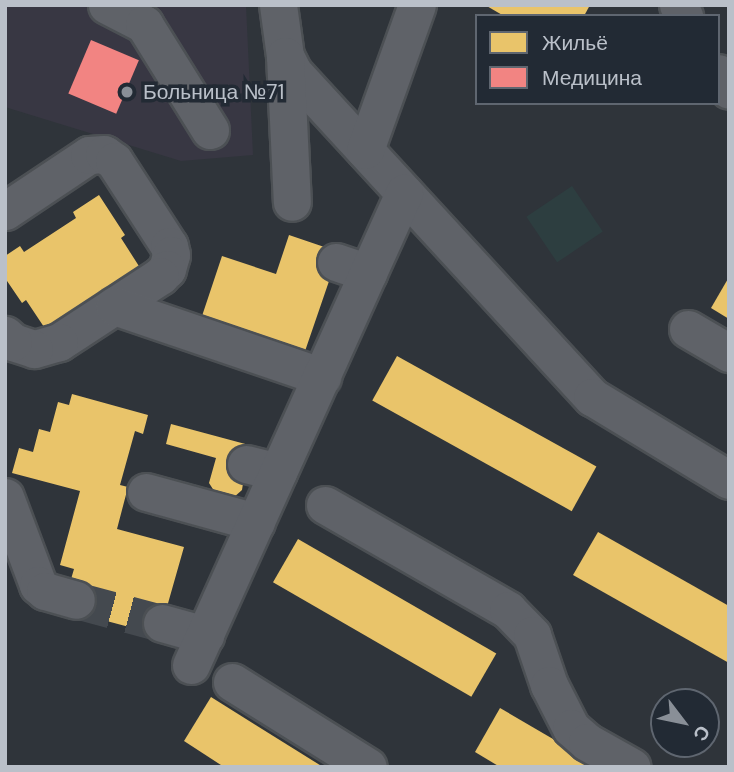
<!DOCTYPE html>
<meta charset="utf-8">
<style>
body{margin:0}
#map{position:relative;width:734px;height:772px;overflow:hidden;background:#2f343a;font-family:"DM Sans",sans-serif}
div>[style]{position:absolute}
.medical>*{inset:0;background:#383743}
.green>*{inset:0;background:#2d3e40;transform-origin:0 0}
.homes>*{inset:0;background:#e9c46a;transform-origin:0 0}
.health>*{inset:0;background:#f28482;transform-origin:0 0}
.minor-tunnel>*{height:37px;margin-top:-18.5px;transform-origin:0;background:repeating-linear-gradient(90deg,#44494f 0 37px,transparent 0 55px)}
.roads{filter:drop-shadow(2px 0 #4c5054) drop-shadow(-2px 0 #4c5054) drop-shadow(0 2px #4c5054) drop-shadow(0 -2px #4c5054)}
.minor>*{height:37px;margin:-18.5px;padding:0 18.5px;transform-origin:18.5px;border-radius:18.5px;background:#5f6268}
.dots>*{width:19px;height:19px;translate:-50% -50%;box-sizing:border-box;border:4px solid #222a34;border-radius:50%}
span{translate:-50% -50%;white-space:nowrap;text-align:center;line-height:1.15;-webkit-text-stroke:7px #222a34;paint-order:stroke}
.poi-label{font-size:21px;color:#bac0c9}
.left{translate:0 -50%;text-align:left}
.frame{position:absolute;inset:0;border:7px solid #bac0c9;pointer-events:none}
.legend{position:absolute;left:475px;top:14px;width:245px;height:91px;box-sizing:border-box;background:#222a34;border:2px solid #5f6670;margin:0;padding:9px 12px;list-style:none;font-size:21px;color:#bac0c9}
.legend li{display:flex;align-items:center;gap:14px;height:35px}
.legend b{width:35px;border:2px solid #5f6670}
.north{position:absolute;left:650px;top:688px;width:70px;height:70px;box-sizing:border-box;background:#222a34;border:2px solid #5f6670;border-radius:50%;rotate:122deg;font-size:19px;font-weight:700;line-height:28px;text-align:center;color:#bac0c9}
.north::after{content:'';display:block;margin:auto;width:24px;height:32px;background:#898f97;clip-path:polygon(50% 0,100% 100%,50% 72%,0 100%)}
</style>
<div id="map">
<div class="medical">
<i style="clip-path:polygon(5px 5px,246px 5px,253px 155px,181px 161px,5px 107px)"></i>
</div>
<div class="green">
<i style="left:572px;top:186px;width:55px;height:55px;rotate:56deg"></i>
</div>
<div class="homes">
<i style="clip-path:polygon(485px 5px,590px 5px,584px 16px,504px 16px)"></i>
<i style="clip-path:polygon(99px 195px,125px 235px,121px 238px,144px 274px,50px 336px,26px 300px,22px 303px,5px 278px,5px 256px,20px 246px,24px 252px,76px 218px,73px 212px)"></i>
<i style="clip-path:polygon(289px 235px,339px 252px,303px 357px,200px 322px,222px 256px,276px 274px)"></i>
<i style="clip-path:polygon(729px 277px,729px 319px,711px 308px)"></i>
<i style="left:397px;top:356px;width:228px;height:51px;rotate:29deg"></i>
<i style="clip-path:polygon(72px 394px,148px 415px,143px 434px,135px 431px,120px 485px,128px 487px,117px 529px,184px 547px,159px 635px,73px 612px,69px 586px,74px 569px,60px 565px,80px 491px,12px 473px,19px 448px,33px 452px,39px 429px,50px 432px,58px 402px,69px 405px)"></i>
<i style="clip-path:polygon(171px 424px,249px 445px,242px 490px,233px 498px,218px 497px,209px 483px,216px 458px,166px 444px)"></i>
<i style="clip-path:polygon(598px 532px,729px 606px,729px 663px,573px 575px)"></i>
<i style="left:298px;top:539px;width:229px;height:50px;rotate:30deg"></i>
<i style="clip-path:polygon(211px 697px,323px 767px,224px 767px,184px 741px)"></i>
<i style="clip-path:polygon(500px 708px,601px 767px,500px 767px,475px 752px)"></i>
</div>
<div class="health">
<i style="left:91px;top:40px;width:52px;height:58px;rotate:23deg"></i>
</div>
<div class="minor-tunnel">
<i style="left:76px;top:600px;width:89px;rotate:15deg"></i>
</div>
<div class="roads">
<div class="minor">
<i style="left:107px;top:5px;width:42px;rotate:27.2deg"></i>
<i style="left:144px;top:24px;width:125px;rotate:58.1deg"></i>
<i style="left:278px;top:5px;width:51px;rotate:82.2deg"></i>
<i style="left:285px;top:56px;width:18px;rotate:63deg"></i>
<i style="left:293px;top:72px;width:442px;rotate:47.4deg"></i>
<i style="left:592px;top:397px;width:160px;rotate:31.2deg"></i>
<i style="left:678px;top:5px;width:13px;rotate:61deg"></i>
<i style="left:285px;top:56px;width:146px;rotate:87.3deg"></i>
<i style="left:718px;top:73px;width:20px;rotate:57deg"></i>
<i style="left:365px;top:150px;width:154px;rotate:-70.3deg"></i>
<i style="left:5px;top:211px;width:101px;rotate:-33.7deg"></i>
<i style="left:89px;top:155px;width:15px;rotate:-4deg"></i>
<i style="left:104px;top:154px;width:12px;rotate:35deg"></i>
<i style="left:114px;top:161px;width:101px;rotate:57.1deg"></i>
<i style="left:169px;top:246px;width:9px;rotate:77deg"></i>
<i style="left:171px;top:255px;width:15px;rotate:106deg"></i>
<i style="left:167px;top:269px;width:10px;rotate:135deg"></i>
<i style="left:160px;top:276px;width:121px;rotate:146.8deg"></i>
<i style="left:59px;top:342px;width:26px;rotate:164deg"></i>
<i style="left:34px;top:349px;width:22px;rotate:-162deg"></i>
<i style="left:13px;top:342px;width:11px;rotate:-139deg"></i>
<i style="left:336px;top:262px;width:34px;rotate:19deg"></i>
<i style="left:114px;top:306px;width:220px;rotate:18.8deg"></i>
<i style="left:688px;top:329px;width:48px;rotate:30.3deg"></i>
<i style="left:246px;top:464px;width:33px;rotate:14deg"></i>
<i style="left:146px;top:492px;width:114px;rotate:15.3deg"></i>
<i style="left:5px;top:497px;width:94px;rotate:69.4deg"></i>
<i style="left:38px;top:585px;width:9px;rotate:41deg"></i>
<i style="left:45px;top:591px;width:32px;rotate:16deg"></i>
<i style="left:325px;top:505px;width:211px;rotate:29.8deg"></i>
<i style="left:508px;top:610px;width:35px;rotate:46deg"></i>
<i style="left:532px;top:635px;width:53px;rotate:71.2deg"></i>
<i style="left:549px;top:685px;width:48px;rotate:62.9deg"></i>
<i style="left:571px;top:728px;width:21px;rotate:41deg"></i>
<i style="left:587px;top:742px;width:51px;rotate:29.1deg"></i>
<i style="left:162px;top:623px;width:45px;rotate:15.6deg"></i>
<i style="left:191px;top:665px;width:518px;rotate:-65.71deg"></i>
<i style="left:232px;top:682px;width:160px;rotate:32deg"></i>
</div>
</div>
<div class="dots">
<i style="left:127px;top:92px;background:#898f97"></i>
</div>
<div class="poi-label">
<span class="left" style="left:143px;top:92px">Больница №71</span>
</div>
<div class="frame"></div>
<ul class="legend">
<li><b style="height:19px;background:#e9c46a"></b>Жильё</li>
<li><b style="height:19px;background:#f28482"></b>Медицина</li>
</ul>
<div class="north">С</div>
</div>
